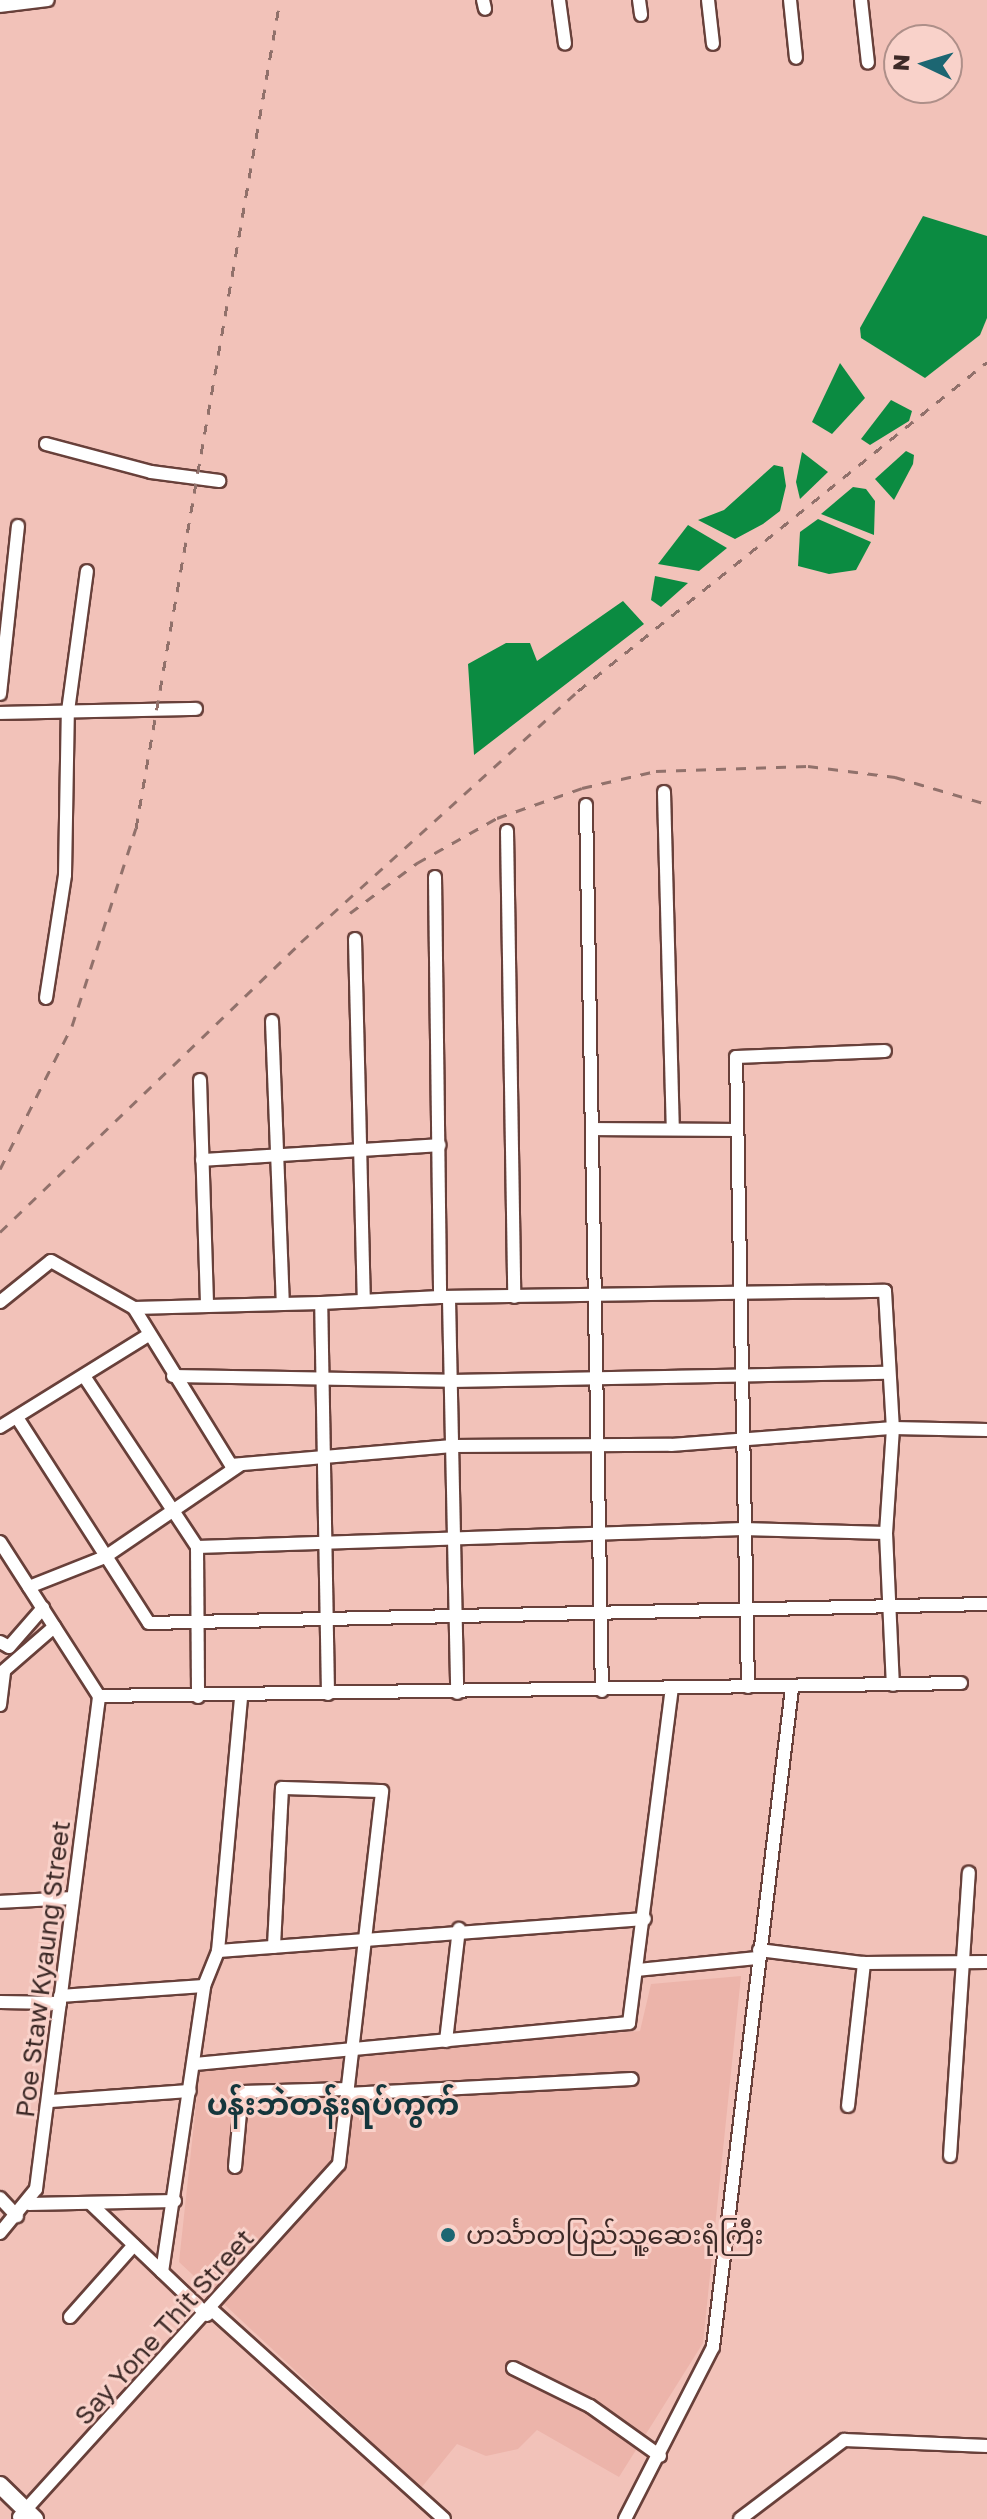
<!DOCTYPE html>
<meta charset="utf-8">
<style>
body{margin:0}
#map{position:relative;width:987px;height:2519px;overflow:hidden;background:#f2c2b9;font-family:"Golos Text","Noto Sans Myanmar",sans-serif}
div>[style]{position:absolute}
.built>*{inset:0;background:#ecb4aa}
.water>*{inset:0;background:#0b8b41}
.roads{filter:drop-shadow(2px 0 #68403a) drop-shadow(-2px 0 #68403a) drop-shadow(0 2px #68403a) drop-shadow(0 -2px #68403a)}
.minor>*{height:12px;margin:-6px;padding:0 6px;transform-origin:6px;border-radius:6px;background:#fff}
.major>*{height:16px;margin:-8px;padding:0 8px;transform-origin:8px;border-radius:8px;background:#fff}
.rail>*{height:3px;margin-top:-1.5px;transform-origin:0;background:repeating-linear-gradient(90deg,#91716b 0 10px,transparent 0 20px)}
.dots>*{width:22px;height:22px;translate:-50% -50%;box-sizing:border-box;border:4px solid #f9d2ca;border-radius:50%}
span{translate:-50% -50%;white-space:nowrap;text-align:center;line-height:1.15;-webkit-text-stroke:6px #f9d2ca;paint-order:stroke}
.street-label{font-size:26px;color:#3d2a27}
.poi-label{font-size:26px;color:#3d2a27}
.left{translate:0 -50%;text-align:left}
.quarter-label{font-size:30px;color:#14363c;font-weight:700}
.north{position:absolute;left:883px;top:24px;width:80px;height:80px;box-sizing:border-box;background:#f9d2ca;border:2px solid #ae8f89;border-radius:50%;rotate:274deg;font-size:22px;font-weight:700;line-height:32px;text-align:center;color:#3d2a27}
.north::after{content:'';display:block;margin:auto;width:28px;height:36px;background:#1c6672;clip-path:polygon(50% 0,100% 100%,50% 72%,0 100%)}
</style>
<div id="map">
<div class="built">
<i style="clip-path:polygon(741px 1976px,703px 2343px,619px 2477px,537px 2430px,518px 2449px,486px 2456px,457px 2444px,421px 2488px,179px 2262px,200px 2068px,640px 2031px,651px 1984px)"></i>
</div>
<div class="water">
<i style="clip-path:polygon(923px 216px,987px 236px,987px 318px,980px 335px,925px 378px,861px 338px,860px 328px)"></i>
<i style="clip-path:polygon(840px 363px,865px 398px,832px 434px,812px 422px)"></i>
<i style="clip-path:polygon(891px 400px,912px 411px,909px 421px,870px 445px,861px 439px)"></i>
<i style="clip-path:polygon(906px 451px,914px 455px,913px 464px,894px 500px,875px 479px)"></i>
<i style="clip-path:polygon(802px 452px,828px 472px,800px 499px,796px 482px)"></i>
<i style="clip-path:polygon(774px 465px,783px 467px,786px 486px,780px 511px,763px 524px,735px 539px,698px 520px,724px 510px)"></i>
<i style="clip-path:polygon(853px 487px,866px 489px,875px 501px,874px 535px,821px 514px)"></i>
<i style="clip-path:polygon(818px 519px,871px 542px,856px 570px,829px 574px,798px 566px,800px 532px)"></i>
<i style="clip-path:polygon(688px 525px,727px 548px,699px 571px,658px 564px)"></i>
<i style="clip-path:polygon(655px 576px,688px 583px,661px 607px,651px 600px)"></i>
<i style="clip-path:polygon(623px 601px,644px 624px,474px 755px,468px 664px,506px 643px,530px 643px,537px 661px)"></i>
</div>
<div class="roads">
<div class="minor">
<i style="left:483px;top:0;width:9px;rotate:77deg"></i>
<i style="left:559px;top:0;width:44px;rotate:82.2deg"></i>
<i style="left:639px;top:0;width:15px;rotate:82deg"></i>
<i style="left:708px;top:0;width:44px;rotate:83.5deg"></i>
<i style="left:790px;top:0;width:58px;rotate:84.1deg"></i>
<i style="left:861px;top:0;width:63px;rotate:83.7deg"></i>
<i style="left:0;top:6px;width:48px;rotate:-7.1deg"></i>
<i style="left:46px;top:444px;width:109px;rotate:14.9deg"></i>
<i style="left:151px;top:472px;width:69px;rotate:7.5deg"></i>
<i style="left:0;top:694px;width:169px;rotate:-83.9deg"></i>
<i style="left:0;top:713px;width:196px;rotate:-1.2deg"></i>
<i style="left:664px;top:792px;width:336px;rotate:88.5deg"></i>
<i style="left:586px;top:805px;width:886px;rotate:88.97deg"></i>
<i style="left:507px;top:831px;width:466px;rotate:89.1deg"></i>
<i style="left:435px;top:877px;width:420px;rotate:89.3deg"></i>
<i style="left:355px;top:939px;width:360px;rotate:88.6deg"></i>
<i style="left:46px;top:998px;width:124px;rotate:-81.2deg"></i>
<i style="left:65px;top:875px;width:164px;rotate:-89deg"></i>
<i style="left:68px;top:711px;width:141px;rotate:-82.3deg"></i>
<i style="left:272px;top:1021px;width:283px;rotate:87.8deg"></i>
<i style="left:200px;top:1080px;width:226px;rotate:88.2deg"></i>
<i style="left:592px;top:1129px;width:143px;rotate:0.4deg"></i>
<i style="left:202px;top:1160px;width:238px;rotate:-3.6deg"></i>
<i style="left:449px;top:1299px;width:394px;rotate:88.8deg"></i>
<i style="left:0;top:1302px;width:65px;rotate:-38.8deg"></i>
<i style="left:51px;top:1261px;width:95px;rotate:29.5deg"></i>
<i style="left:134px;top:1308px;width:187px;rotate:-1.5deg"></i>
<i style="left:134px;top:1308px;width:185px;rotate:58.3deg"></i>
<i style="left:231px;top:1465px;width:222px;rotate:-4.9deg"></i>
<i style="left:452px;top:1446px;width:219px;rotate:-0.3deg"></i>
<i style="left:671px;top:1445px;width:223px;rotate:-4.4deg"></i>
<i style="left:893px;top:1428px;width:94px;rotate:1.2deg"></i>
<i style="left:84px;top:1376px;width:205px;rotate:56.5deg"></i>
<i style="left:197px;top:1547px;width:150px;rotate:89.6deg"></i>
<i style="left:173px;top:1376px;width:278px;rotate:1deg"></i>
<i style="left:451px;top:1381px;width:436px;rotate:-1.1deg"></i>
<i style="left:18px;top:1419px;width:242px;rotate:57.3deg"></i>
<i style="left:149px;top:1623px;width:838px;rotate:-1.3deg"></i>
<i style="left:0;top:1427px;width:173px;rotate:-31.8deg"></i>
<i style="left:0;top:1542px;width:183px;rotate:57.3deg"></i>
<i style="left:99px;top:1696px;width:862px;rotate:-0.86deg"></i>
<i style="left:197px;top:1547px;width:546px;rotate:-1.89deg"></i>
<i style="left:743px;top:1529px;width:143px;rotate:1.6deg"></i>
<i style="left:29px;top:1587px;width:82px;rotate:-21.5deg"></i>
<i style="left:105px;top:1557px;width:163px;rotate:-34.3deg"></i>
<i style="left:0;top:1642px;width:10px;rotate:29deg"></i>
<i style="left:9px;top:1647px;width:52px;rotate:-48.9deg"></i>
<i style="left:0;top:1674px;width:72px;rotate:-41deg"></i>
<i style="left:748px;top:1687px;width:630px;rotate:-91.09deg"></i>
<i style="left:736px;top:1057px;width:149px;rotate:-2.3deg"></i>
<i style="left:328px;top:1694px;width:391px;rotate:-91deg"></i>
<i style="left:321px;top:1303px;width:119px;rotate:-2.9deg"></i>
<i style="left:440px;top:1297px;width:445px;rotate:-0.8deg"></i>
<i style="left:885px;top:1291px;width:137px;rotate:86.7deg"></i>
<i style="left:893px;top:1428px;width:105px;rotate:93.8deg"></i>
<i style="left:886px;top:1533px;width:152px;rotate:87.4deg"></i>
<i style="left:0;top:1705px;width:33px;rotate:-83deg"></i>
<i style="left:0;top:1902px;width:72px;rotate:-3.2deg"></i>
<i style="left:759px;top:1950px;width:106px;rotate:7.1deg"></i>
<i style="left:864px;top:1963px;width:123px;rotate:-0.5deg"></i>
<i style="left:218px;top:1951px;width:428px;rotate:-4.3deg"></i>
<i style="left:637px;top:1970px;width:122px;rotate:-5.7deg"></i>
<i style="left:60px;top:1996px;width:144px;rotate:-4deg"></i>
<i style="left:0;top:2002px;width:60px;rotate:1deg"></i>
<i style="left:446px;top:2041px;width:113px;rotate:-83.4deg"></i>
<i style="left:195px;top:2064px;width:436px;rotate:-5.4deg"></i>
<i style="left:629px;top:2023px;width:337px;rotate:-82.7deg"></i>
<i style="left:347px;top:2094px;width:285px;rotate:-3deg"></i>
<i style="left:50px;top:2101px;width:140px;rotate:-4.1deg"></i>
<i style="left:848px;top:2106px;width:144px;rotate:-83.6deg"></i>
<i style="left:950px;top:2156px;width:284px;rotate:-86.2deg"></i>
<i style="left:235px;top:2167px;width:75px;rotate:-84.7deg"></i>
<i style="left:242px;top:2092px;width:106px;rotate:-1.6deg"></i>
<i style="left:0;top:2198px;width:25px;rotate:47deg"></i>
<i style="left:90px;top:2203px;width:162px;rotate:43.7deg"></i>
<i style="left:29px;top:2204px;width:146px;rotate:-1.2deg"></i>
<i style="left:0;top:2233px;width:57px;rotate:-50.7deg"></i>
<i style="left:36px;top:2189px;width:497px;rotate:-82.7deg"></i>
<i style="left:162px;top:2272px;width:289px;rotate:-81.6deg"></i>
<i style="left:204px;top:1986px;width:38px;rotate:-68deg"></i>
<i style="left:218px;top:1951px;width:256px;rotate:-84.8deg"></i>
<i style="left:212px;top:2310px;width:312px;rotate:42deg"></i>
<i style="left:70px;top:2317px;width:96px;rotate:-48.4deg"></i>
<i style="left:513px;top:2368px;width:86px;rotate:26.3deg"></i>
<i style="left:590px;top:2406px;width:86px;rotate:35.5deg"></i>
<i style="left:19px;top:2517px;width:476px;rotate:-47.8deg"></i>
<i style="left:339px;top:2164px;width:375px;rotate:-83.4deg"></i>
<i style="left:382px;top:1791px;width:100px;rotate:-178.3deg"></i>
<i style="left:282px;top:1788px;width:159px;rotate:92.9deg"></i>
<i style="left:625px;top:2519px;width:193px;rotate:-62.9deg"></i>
<i style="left:713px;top:2347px;width:664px;rotate:-83.16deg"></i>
<i style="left:740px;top:2519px;width:131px;rotate:-37.2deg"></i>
<i style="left:844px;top:2440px;width:143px;rotate:2.4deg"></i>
</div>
<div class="major">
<i style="left:0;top:2485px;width:49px;rotate:44.2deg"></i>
</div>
</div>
<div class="rail">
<i style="left:350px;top:913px;width:84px;rotate:-36.7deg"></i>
<i style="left:417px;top:863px;width:92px;rotate:-29.4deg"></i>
<i style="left:497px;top:818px;width:90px;rotate:-19.4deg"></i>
<i style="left:582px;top:788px;width:76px;rotate:-12.9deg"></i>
<i style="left:656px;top:771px;width:152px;rotate:-1.9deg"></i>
<i style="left:808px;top:766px;width:88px;rotate:7.2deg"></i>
<i style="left:895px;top:777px;width:96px;rotate:16.4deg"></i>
<i style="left:0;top:1169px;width:160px;rotate:-63.3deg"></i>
<i style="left:72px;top:1026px;width:208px;rotate:-72.1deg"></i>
<i style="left:136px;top:828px;width:840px;rotate:-80.13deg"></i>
<i style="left:0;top:1232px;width:418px;rotate:-43.9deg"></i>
<i style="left:301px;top:942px;width:374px;rotate:-42.2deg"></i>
<i style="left:578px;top:691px;width:525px;rotate:-38.81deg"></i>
</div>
<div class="dots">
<i style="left:448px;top:2235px;background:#1c6672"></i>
</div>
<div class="street-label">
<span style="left:43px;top:1969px;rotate:-83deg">Poe Staw Kyaung Street</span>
<span style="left:164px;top:2327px;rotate:-48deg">Say Yone Thit Street</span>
</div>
<div class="poi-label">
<span class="left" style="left:466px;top:2235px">ဟင်္သာတပြည်သူ့ဆေးရုံကြီး</span>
</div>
<div class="quarter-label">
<span style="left:333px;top:2104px">ပန်းဘဲတန်းရပ်ကွက်</span>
</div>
<div class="north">N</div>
</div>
